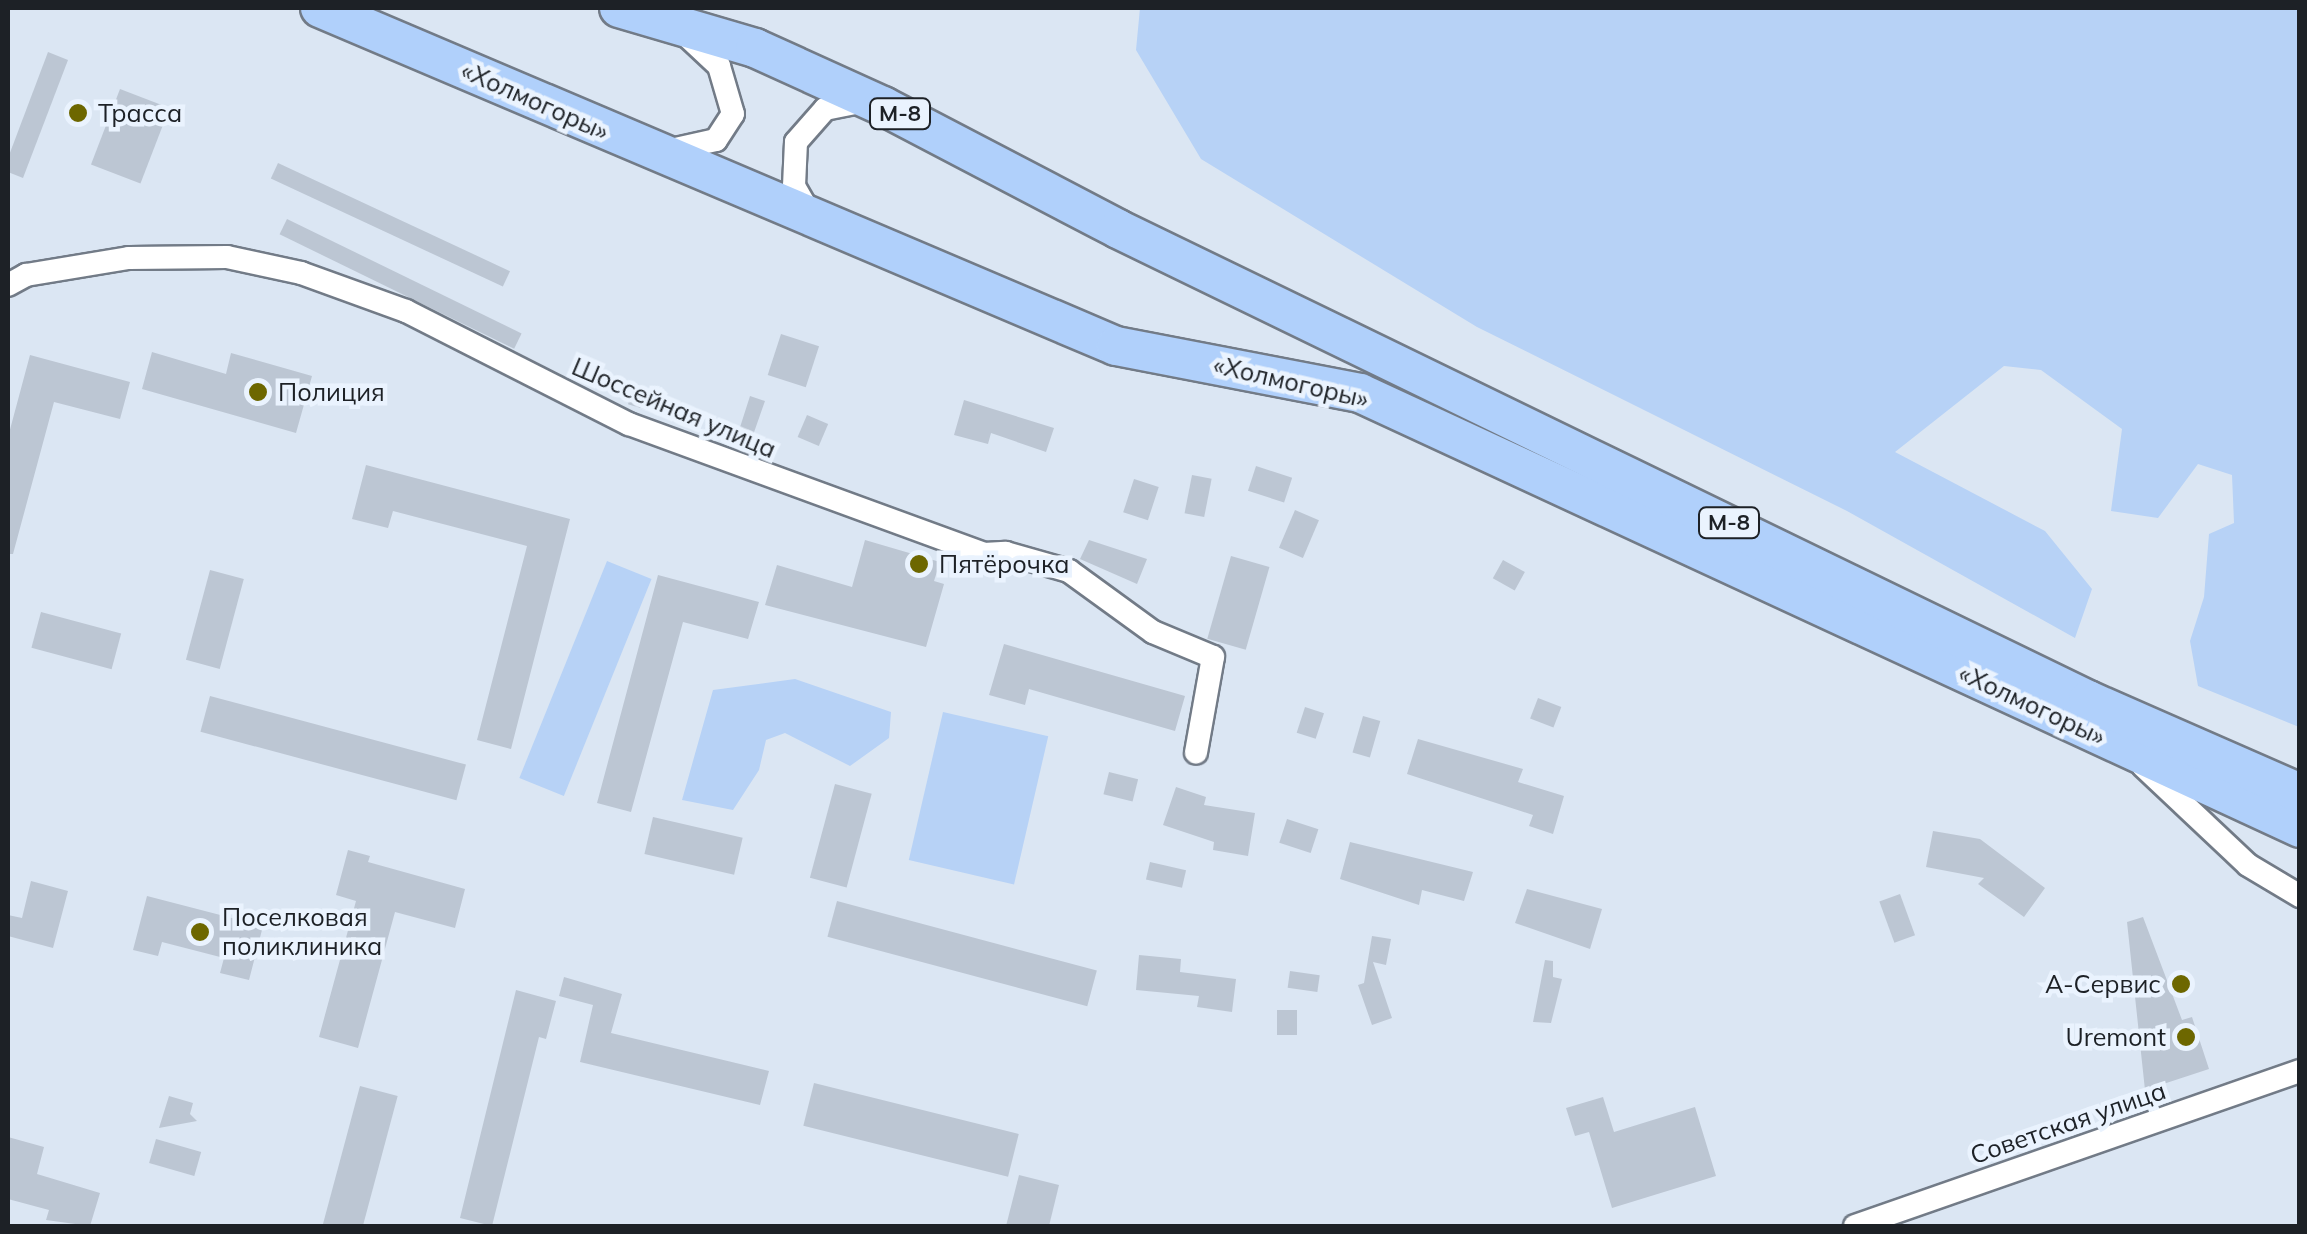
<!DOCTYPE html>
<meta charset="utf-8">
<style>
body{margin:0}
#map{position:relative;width:2307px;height:1234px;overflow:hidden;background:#dbe6f3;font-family:Mulish,sans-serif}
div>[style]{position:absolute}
.green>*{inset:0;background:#b7d2f6;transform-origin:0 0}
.building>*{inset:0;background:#bcc6d3;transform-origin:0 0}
.roads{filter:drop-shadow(2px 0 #727b87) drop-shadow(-2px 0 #727b87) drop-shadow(0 2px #727b87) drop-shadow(0 -2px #727b87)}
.minor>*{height:22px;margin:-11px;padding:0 11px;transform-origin:11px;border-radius:11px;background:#fff}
.trunk>*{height:38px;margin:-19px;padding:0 19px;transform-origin:19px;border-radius:19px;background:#b0d0fb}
.dots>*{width:28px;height:28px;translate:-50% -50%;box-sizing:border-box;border:5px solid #eaf3fe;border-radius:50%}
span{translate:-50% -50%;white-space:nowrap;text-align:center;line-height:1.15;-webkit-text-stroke:9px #eaf3fe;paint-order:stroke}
.shield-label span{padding:2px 8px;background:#eaf3fe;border:2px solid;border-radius:8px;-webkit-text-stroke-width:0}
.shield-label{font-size:22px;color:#1d2126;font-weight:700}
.street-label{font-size:25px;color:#1d2126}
.poi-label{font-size:25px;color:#1d2126}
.left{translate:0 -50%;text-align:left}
.right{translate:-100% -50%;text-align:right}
.frame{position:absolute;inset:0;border:10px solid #1d2126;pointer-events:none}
</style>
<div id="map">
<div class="green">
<i style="clip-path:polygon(1140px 8px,2299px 8px,2299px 727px,2198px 686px,2190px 641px,2204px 597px,2209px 534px,2234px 523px,2232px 475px,2198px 464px,2158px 518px,2111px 511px,2122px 429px,2041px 370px,2004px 366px,1895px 452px,2045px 531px,2092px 589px,2075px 638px,1847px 511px,1477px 327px,1201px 159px,1136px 50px)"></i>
<i style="left:607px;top:561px;width:48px;height:234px;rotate:22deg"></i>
<i style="clip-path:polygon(795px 679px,891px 712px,889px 738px,850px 766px,785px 733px,766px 740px,759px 770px,733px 810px,682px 800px,713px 690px)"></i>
<i style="left:943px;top:712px;width:108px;height:152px;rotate:13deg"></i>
</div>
<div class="building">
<i style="clip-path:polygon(48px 52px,68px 60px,23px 178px,8px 172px,8px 158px)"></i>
<i style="left:120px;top:89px;width:53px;height:81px;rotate:21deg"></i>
<i style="left:278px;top:163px;width:256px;height:17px;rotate:25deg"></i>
<i style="left:287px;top:219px;width:261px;height:17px;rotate:26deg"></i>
<i style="left:781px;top:334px;width:40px;height:43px;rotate:18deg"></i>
<i style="clip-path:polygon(152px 352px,226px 374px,231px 353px,312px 376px,296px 433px,142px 389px)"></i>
<i style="clip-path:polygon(30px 355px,130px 382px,120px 419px,54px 402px,13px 554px,8px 554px,8px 437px)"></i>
<i style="left:633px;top:388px;width:54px;height:17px;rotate:17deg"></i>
<i style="clip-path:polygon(750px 396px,765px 401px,752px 438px,774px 444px,769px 459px,734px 446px)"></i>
<i style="clip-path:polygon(964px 400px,1054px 428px,1046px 452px,991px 433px,988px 444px,954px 435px)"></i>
<i style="left:807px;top:415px;width:23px;height:24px;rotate:23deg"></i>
<i style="clip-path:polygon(366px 465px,570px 519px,511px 749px,477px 740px,527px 546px,393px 511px,388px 528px,352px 519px)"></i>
<i style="left:1256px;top:466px;width:38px;height:26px;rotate:18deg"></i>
<i style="left:1192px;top:475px;width:20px;height:39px;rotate:11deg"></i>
<i style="left:1134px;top:479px;width:26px;height:35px;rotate:18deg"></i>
<i style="left:1295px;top:510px;width:26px;height:41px;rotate:23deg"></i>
<i style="clip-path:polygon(865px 540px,940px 562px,934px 581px,944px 584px,926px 647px,765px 605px,777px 565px,852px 587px)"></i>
<i style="clip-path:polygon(1089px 540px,1147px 559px,1137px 584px,1080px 559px)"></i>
<i style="left:1231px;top:556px;width:40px;height:86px;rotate:16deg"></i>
<i style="left:1503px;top:560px;width:25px;height:21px;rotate:29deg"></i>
<i style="left:210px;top:570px;width:35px;height:93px;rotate:15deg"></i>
<i style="clip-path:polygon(658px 575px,759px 602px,748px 639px,683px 622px,631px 812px,597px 803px)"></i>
<i style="left:41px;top:612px;width:83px;height:37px;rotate:15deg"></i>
<i style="clip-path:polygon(1004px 644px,1185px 696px,1175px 731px,1029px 689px,1025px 705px,989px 695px)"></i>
<i style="left:210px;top:696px;width:265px;height:37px;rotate:15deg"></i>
<i style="left:1538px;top:698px;width:25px;height:22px;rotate:21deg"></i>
<i style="left:1305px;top:707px;width:20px;height:27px;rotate:18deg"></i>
<i style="left:1363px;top:716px;width:18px;height:38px;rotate:16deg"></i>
<i style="clip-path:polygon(1418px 739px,1523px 769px,1518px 782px,1564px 796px,1553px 834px,1529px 826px,1533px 815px,1407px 774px)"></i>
<i style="left:1109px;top:772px;width:30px;height:23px;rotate:14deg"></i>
<i style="left:835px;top:784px;width:38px;height:97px;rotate:15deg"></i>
<i style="clip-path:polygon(1176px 787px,1206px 797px,1204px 805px,1255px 813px,1248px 856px,1213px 850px,1214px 842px,1163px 825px)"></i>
<i style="left:653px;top:817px;width:92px;height:38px;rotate:13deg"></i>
<i style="left:1287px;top:819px;width:33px;height:25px;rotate:18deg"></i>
<i style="clip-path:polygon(1933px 831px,1980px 839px,2045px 888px,2024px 917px,1978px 884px,1984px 878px,1926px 867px)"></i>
<i style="clip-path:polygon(1350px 842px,1473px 872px,1464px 901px,1422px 890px,1419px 905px,1340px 879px)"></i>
<i style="clip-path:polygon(348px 850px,370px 856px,368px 862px,465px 889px,455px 928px,395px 912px,358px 1048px,319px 1037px,356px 901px,336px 895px)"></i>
<i style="left:1150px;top:862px;width:37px;height:18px;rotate:13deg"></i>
<i style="clip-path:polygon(31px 881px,68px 891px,53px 948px,8px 936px,8px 915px,22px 918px)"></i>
<i style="clip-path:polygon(1527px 889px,1602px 909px,1590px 949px,1515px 923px)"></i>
<i style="left:1900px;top:894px;width:44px;height:22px;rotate:70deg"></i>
<i style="clip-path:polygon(147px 896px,263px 926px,249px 980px,220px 973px,224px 958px,162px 942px,158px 956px,133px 950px)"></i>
<i style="left:837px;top:901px;width:269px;height:37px;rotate:15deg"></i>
<i style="clip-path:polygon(2143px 917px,2182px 1020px,2192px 1017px,2209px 1069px,2145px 1090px,2127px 922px)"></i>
<i style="clip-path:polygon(1372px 936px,1391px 939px,1386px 965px,1373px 962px,1392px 1018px,1372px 1025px,1358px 985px,1364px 983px)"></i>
<i style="clip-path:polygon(1139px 955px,1181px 959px,1180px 972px,1236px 979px,1232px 1012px,1197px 1007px,1199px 996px,1136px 990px)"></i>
<i style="clip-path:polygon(1545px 960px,1553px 961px,1553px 977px,1562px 979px,1551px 1023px,1533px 1022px)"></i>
<i style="left:1290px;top:971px;width:30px;height:17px;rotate:8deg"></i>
<i style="clip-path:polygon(564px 977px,622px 994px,611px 1033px,769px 1071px,760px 1105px,580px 1062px,593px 1005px,559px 996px)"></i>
<i style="clip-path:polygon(516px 990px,556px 1001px,546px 1039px,539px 1037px,492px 1226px,460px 1218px)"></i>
<i style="left:1277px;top:1010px;width:20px;height:25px"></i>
<i style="left:814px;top:1083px;width:211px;height:44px;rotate:14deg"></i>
<i style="left:360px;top:1086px;width:39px;height:144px;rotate:15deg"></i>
<i style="clip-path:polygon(169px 1096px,193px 1103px,190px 1114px,197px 1121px,159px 1128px)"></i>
<i style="clip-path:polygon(1603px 1097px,1614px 1132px,1695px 1107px,1716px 1176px,1612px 1208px,1589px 1132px,1575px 1136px,1566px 1108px)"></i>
<i style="clip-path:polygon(8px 1137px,44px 1147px,37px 1174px,100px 1193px,90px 1226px,46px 1220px,49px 1210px,8px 1199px)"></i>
<i style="left:156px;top:1139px;width:47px;height:25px;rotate:16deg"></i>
<i style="clip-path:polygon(1019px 1175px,1059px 1185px,1049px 1226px,1006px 1226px)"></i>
</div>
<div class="roads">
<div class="minor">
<i style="left:671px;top:150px;width:46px;rotate:-12.5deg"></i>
<i style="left:716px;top:140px;width:31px;rotate:-57deg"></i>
<i style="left:733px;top:114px;width:50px;rotate:-106.3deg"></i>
<i style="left:719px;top:66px;width:44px;rotate:-136.8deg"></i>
<i style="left:810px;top:214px;width:32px;rotate:-120deg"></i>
<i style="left:794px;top:186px;width:44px;rotate:-87.4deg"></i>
<i style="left:796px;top:142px;width:44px;rotate:-48.7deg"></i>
<i style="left:825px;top:109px;width:41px;rotate:-11.3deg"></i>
<i style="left:8px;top:285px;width:21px;rotate:-29deg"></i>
<i style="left:26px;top:275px;width:104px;rotate:-9.4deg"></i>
<i style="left:129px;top:258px;width:98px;rotate:-0.6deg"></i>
<i style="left:227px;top:257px;width:76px;rotate:12.2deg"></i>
<i style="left:301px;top:273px;width:112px;rotate:19.9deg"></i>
<i style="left:406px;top:311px;width:250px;rotate:26.9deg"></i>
<i style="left:629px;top:424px;width:378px;rotate:20.1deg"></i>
<i style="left:984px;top:554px;width:22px;rotate:-3deg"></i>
<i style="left:1006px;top:553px;width:66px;rotate:15.9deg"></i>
<i style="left:1069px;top:571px;width:104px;rotate:36deg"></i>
<i style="left:1153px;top:632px;width:65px;rotate:22.6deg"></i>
<i style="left:1213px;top:657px;width:97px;rotate:100.1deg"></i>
<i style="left:2143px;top:766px;width:144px;rotate:43.3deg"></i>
<i style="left:2248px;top:865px;width:61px;rotate:30.8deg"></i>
<i style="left:1855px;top:1226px;width:471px;rotate:-19.2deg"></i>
</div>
<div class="trunk">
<i style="left:320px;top:8px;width:865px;rotate:23.01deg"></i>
<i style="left:1116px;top:346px;width:248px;rotate:10.9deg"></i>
<i style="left:1360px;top:393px;width:1036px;rotate:24.83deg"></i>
<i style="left:619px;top:8px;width:142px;rotate:16.4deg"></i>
<i style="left:755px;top:48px;width:141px;rotate:24.4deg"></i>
<i style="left:883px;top:106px;width:265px;rotate:27.6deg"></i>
<i style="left:1118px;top:229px;width:1078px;rotate:25.9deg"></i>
<i style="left:2088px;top:700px;width:232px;rotate:23.7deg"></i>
</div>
</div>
<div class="dots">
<i style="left:78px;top:113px;background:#6d6700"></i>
<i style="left:258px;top:392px;background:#6d6700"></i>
<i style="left:919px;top:564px;background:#6d6700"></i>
<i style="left:200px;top:932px;background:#6d6700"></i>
<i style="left:2181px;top:984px;background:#6d6700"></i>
<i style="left:2186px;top:1037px;background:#6d6700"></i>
</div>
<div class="shield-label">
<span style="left:900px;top:114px">М-8</span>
<span style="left:1729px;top:523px">М-8</span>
</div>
<div class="street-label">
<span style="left:535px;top:101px;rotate:24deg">«Холмогоры»</span>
<span style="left:1291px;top:382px;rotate:13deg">«Холмогоры»</span>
<span style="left:674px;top:408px;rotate:23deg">Шоссейная улица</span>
<span style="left:2032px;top:705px;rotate:25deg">«Холмогоры»</span>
<span style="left:2068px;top:1123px;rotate:-19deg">Советская улица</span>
</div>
<div class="poi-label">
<span class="left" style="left:98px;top:113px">Трасса</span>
<span class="left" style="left:278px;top:392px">Полиция</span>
<span class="left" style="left:939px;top:564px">Пятёрочка</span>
<span class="left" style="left:222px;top:932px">Поселковая<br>поликлиника</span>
<span class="right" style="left:2161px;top:984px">А-Сервис</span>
<span class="right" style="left:2166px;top:1037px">Uremont</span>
</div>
<div class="frame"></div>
</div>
